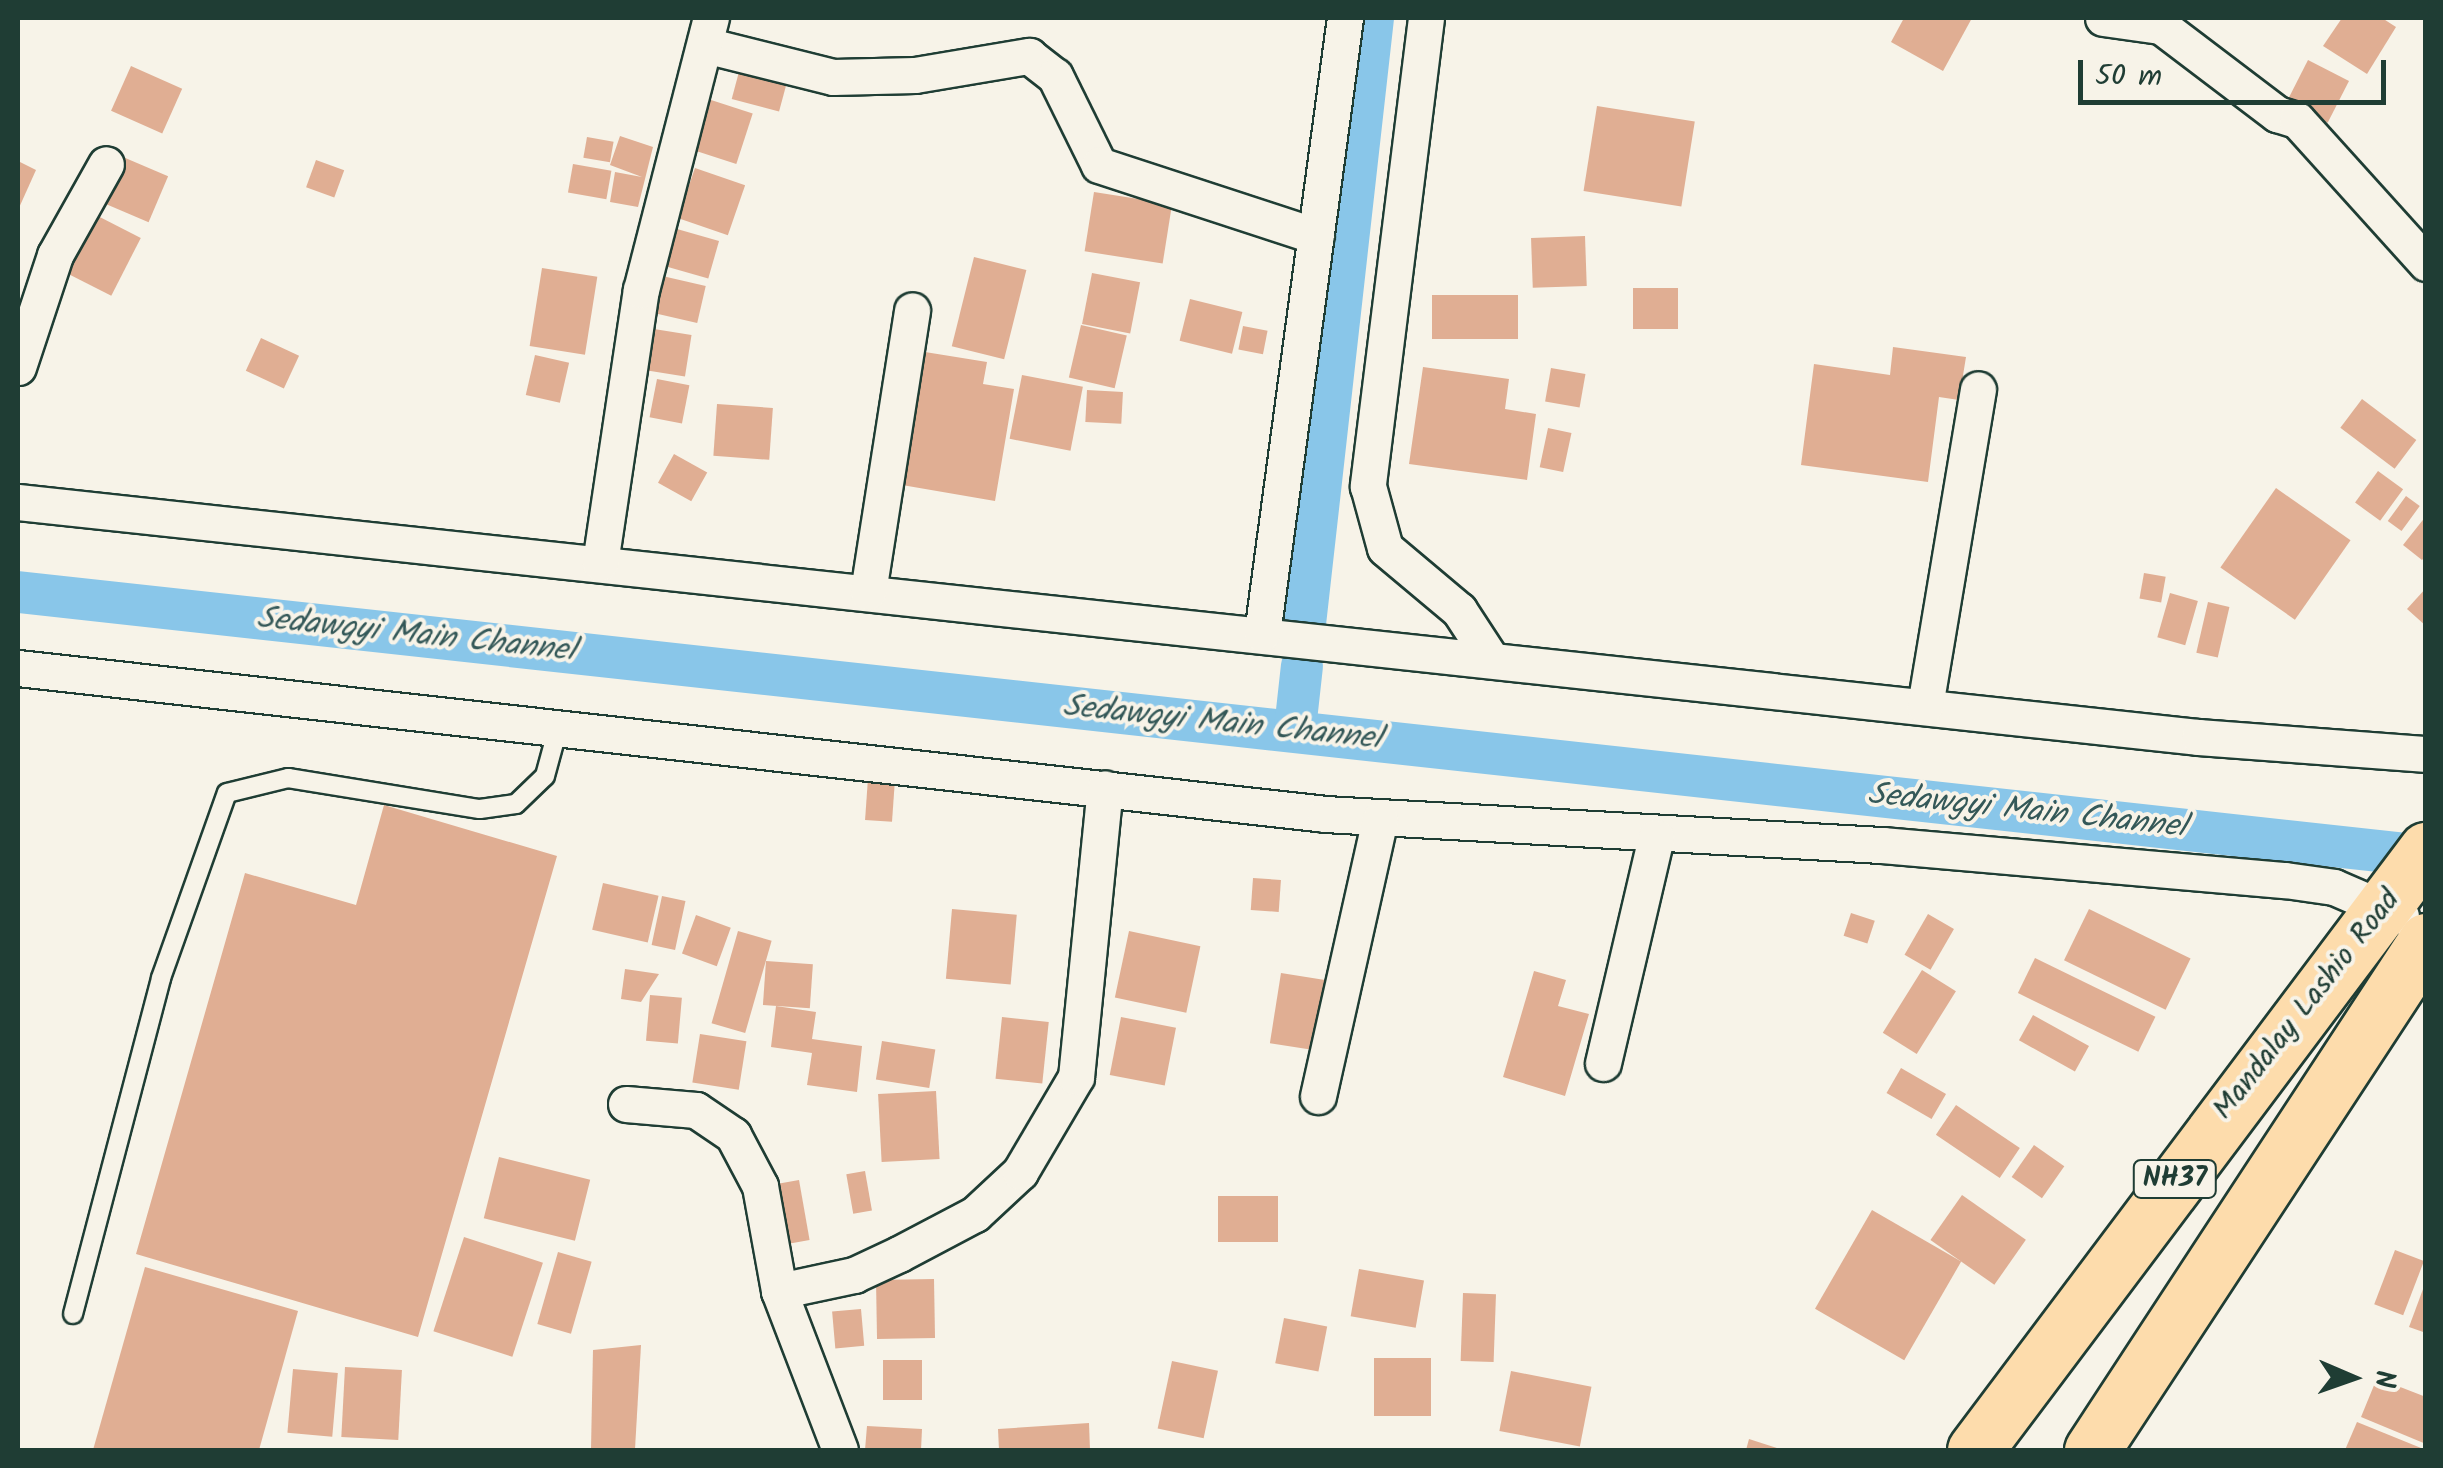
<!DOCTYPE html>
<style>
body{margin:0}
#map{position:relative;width:2443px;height:1468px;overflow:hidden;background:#f7f3e8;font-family:Kalam,sans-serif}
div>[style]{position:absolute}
.canal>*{height:42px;margin:-21px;padding:0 21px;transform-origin:21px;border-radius:21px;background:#89c6e9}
.building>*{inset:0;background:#e0ae93;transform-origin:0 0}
.roads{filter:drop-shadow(2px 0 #1f3d34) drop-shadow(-2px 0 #1f3d34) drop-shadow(0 2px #1f3d34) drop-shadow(0 -2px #1f3d34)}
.service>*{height:18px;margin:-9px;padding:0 9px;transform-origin:9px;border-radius:9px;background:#f7f3e8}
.minor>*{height:35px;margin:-17.5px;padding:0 17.5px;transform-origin:17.5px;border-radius:17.5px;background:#f7f3e8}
.trunk>*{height:55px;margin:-27.5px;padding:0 27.5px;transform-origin:27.5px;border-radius:27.5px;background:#fddcac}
span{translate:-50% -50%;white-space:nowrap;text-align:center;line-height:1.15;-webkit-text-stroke:8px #f7f3e8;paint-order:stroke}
.shield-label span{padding:2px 8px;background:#f7f3e8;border:2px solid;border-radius:8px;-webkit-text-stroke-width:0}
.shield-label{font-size:28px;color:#1f3d34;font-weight:700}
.street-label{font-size:30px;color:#1f3d34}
.water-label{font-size:32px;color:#345858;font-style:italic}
.frame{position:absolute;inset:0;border:20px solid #1f3d34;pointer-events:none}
.north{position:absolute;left:2303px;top:1328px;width:100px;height:100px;-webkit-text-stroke:8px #f7f3e8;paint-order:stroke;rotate:92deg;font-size:28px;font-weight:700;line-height:40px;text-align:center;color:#1f3d34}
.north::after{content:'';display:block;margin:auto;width:35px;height:45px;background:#1f3d34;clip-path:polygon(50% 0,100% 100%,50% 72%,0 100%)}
.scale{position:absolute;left:2078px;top:60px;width:308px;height:45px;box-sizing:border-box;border:5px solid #1f3d34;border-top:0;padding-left:12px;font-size:30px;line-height:35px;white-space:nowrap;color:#1f3d34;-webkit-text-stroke:8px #f7f3e8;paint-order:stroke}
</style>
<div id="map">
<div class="canal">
<i style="left:18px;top:592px;width:2422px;rotate:6.26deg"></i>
<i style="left:1305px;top:624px;width:610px;rotate:-83.6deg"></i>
<i style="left:1295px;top:729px;width:63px;rotate:-83.7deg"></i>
</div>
<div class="building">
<i style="clip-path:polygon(1904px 18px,1972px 18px,1943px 71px,1891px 42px)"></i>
<i style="clip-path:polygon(2342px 18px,2382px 18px,2396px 27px,2367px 74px,2323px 46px)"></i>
<i style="left:2308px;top:60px;width:46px;height:47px;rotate:27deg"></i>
<i style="left:131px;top:66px;width:56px;height:49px;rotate:24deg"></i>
<i style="left:740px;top:68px;width:49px;height:32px;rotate:15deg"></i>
<i style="left:708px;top:99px;width:47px;height:53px;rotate:18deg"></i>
<i style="left:1597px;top:106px;width:99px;height:86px;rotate:9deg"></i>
<i style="clip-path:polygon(620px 136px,653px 147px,638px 207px,610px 202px,615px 172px,642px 177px,610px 165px)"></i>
<i style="left:587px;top:137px;width:27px;height:21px;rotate:10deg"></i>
<i style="left:123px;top:157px;width:49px;height:50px;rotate:23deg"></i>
<i style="left:316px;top:160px;width:30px;height:29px;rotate:20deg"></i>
<i style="clip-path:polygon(18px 161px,36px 170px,18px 210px)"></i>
<i style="left:573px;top:164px;width:39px;height:29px;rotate:10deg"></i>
<i style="left:695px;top:168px;width:53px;height:53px;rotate:19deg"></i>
<i style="left:1094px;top:192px;width:79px;height:60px;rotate:9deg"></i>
<i style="left:90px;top:212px;width:57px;height:65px;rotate:27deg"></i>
<i style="left:670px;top:227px;width:51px;height:39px;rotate:16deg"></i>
<i style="left:1585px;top:236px;width:50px;height:54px;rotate:88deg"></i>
<i style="left:974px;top:257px;width:54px;height:92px;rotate:14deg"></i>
<i style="left:542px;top:268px;width:56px;height:79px;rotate:9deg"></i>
<i style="left:1092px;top:273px;width:49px;height:52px;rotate:11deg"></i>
<i style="left:658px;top:275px;width:49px;height:38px;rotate:13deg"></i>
<i style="left:1633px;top:288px;width:45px;height:41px"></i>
<i style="left:1432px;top:295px;width:86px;height:44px"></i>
<i style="left:1190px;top:299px;width:54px;height:43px;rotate:14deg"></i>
<i style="left:1081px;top:325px;width:47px;height:54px;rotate:13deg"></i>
<i style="left:1243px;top:326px;width:25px;height:24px;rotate:11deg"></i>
<i style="left:654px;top:329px;width:38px;height:42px;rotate:9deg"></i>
<i style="left:261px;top:338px;width:42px;height:36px;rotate:25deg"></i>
<i style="clip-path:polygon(1893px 347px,1966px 357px,1959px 400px,1939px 397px,1928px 482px,1801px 465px,1814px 364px,1890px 375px)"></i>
<i style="clip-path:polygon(925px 352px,987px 362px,983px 384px,1014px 389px,995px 501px,902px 485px)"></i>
<i style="left:535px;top:355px;width:35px;height:41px;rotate:13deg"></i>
<i style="clip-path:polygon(1423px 367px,1509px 379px,1505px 409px,1536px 414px,1527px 480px,1409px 464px)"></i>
<i style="left:1551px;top:368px;width:35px;height:34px;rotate:10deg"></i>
<i style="left:1022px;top:375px;width:62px;height:65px;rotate:11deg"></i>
<i style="left:657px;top:379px;width:33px;height:39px;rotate:11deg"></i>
<i style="left:1087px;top:390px;width:36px;height:32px;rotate:3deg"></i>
<i style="left:2362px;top:399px;width:68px;height:36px;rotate:37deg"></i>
<i style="left:717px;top:404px;width:56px;height:52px;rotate:4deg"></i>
<i style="left:1548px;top:428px;width:24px;height:40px;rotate:12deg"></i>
<i style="left:674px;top:454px;width:38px;height:33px;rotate:29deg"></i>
<i style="left:2378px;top:471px;width:31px;height:39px;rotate:36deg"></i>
<i style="left:2276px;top:488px;width:91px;height:97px;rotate:35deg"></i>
<i style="left:2406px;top:496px;width:17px;height:31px;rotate:36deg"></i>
<i style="clip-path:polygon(2426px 516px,2426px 556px,2422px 560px,2403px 545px)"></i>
<i style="left:2144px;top:573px;width:22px;height:26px;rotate:10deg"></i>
<i style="clip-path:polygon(2426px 588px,2426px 626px,2407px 609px)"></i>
<i style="left:2170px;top:593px;width:29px;height:46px;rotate:16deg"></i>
<i style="left:2208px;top:602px;width:22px;height:52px;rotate:13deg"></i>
<i style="left:868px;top:778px;width:27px;height:42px;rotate:4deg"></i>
<i style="clip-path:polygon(384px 805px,557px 856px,418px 1337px,136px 1254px,245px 873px,356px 905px)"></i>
<i style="left:1253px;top:878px;width:28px;height:32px;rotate:4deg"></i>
<i style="left:603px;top:883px;width:57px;height:48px;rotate:13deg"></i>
<i style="left:662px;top:896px;width:24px;height:50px;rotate:12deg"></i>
<i style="left:952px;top:909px;width:65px;height:70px;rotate:5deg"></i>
<i style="left:2089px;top:909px;width:113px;height:57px;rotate:26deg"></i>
<i style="left:1851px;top:913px;width:25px;height:24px;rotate:18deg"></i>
<i style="left:1928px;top:914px;width:30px;height:47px;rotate:30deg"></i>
<i style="left:696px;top:915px;width:37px;height:41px;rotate:20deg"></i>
<i style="left:738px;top:931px;width:35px;height:96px;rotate:16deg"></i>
<i style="left:1129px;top:931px;width:73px;height:68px;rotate:12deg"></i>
<i style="left:2035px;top:958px;width:134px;height:39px;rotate:26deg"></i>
<i style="left:766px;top:961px;width:47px;height:44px;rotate:4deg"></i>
<i style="clip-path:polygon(625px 969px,659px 974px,641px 1002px,621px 999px)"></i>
<i style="left:1922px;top:970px;width:40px;height:74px;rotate:32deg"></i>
<i style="clip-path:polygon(1534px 971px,1566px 980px,1558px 1006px,1589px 1014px,1565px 1096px,1503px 1077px)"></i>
<i style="left:1281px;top:973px;width:54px;height:71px;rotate:9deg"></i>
<i style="left:650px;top:995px;width:32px;height:46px;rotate:5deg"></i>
<i style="clip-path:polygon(776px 1006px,816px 1012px,812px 1039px,862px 1046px,857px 1092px,807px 1085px,812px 1053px,771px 1047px)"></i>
<i style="left:2033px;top:1015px;width:64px;height:29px;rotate:29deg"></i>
<i style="left:1002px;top:1017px;width:47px;height:62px;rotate:6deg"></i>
<i style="left:1121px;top:1017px;width:56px;height:59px;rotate:11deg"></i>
<i style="left:700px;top:1034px;width:47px;height:49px;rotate:9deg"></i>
<i style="left:882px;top:1041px;width:54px;height:39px;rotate:9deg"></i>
<i style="left:1901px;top:1068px;width:52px;height:29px;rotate:30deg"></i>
<i style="left:936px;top:1091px;width:68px;height:58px;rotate:87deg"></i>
<i style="left:1956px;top:1105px;width:77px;height:36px;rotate:34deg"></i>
<i style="left:2034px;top:1145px;width:37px;height:39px;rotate:35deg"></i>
<i style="left:499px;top:1157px;width:94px;height:63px;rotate:14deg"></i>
<i style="left:865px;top:1171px;width:40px;height:19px;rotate:80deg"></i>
<i style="left:799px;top:1180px;width:61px;height:34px;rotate:80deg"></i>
<i style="left:1962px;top:1195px;width:78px;height:55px;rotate:35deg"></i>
<i style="left:1278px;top:1196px;width:46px;height:60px;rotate:90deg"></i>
<i style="left:1872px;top:1210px;width:103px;height:114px;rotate:30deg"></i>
<i style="left:464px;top:1237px;width:83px;height:99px;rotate:18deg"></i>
<i style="left:2395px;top:1250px;width:31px;height:58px;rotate:21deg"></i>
<i style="left:558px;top:1252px;width:35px;height:75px;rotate:16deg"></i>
<i style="clip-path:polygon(145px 1267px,298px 1311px,259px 1450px,93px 1450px)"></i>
<i style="left:1359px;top:1269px;width:66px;height:48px;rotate:10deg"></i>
<i style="left:934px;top:1279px;width:59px;height:58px;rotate:89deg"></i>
<i style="clip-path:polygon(2426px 1281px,2426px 1333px,2409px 1327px)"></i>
<i style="left:1463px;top:1293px;width:33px;height:68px;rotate:2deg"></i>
<i style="left:861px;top:1309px;width:37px;height:29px;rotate:85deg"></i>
<i style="left:1284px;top:1318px;width:44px;height:46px;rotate:11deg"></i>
<i style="clip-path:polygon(641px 1345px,635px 1449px,591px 1449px,593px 1350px)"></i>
<i style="left:1374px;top:1358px;width:57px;height:58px"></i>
<i style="left:922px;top:1360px;width:40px;height:39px;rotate:90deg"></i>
<i style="left:1172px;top:1361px;width:47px;height:69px;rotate:12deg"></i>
<i style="left:345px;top:1367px;width:57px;height:70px;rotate:3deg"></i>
<i style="left:293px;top:1369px;width:45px;height:64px;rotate:5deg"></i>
<i style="left:1511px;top:1371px;width:82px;height:61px;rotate:11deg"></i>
<i style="clip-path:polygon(2377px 1378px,2426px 1397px,2426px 1444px,2361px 1417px)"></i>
<i style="clip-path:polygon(2357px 1422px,2426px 1450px,2345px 1450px)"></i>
<i style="clip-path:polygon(1089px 1423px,1090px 1450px,999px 1450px,998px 1429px)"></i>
<i style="clip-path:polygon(867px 1426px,922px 1429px,921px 1450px,865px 1450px)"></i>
<i style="clip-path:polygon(1749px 1439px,1783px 1450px,1746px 1450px)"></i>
</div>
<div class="roads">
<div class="service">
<i style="left:73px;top:1314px;width:347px;rotate:-75.3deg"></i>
<i style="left:161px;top:978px;width:196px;rotate:-70.4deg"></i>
<i style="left:227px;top:793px;width:63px;rotate:-13.8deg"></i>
<i style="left:288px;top:778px;width:194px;rotate:9.2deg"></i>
<i style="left:480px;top:809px;width:36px;rotate:-8deg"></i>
<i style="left:516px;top:804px;width:40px;rotate:-44deg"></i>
<i style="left:545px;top:776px;width:50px;rotate:-74.8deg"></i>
</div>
<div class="minor">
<i style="left:1426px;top:18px;width:472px;rotate:97.1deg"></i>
<i style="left:1368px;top:486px;width:64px;rotate:74.7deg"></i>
<i style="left:1385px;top:548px;width:97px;rotate:40deg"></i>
<i style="left:1459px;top:610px;width:55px;rotate:56.9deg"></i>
<i style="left:2103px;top:18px;width:59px;rotate:7.9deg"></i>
<i style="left:2161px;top:26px;width:146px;rotate:37.2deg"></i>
<i style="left:2277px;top:114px;width:21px;rotate:17deg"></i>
<i style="left:2297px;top:120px;width:193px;rotate:47.9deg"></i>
<i style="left:705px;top:45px;width:132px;rotate:14deg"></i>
<i style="left:833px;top:77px;width:82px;rotate:-1.4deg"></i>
<i style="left:915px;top:75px;width:116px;rotate:-9.5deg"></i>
<i style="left:1029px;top:56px;width:33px;rotate:38deg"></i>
<i style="left:1055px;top:76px;width:99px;rotate:63.7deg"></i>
<i style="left:1099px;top:165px;width:228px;rotate:18.1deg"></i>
<i style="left:18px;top:367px;width:118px;rotate:-71.7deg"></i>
<i style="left:55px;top:255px;width:104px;rotate:-60.7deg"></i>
<i style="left:18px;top:502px;width:2194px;rotate:6.15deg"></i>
<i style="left:2199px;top:737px;width:228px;rotate:4.3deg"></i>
<i style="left:600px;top:563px;width:276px;rotate:-81.5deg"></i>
<i style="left:641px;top:290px;width:281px;rotate:-75.6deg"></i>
<i style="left:868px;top:592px;width:285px;rotate:-81.1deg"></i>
<i style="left:1262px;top:634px;width:622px;rotate:-82.33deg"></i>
<i style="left:18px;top:668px;width:1315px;rotate:6.37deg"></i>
<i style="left:1325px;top:814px;width:558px;rotate:3.19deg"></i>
<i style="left:1882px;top:845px;width:405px;rotate:5deg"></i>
<i style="left:2285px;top:880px;width:49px;rotate:8.1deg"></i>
<i style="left:2334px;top:887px;width:73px;rotate:23.4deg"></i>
<i style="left:1925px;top:706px;width:321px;rotate:-80.5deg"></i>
<i style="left:1603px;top:1063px;width:232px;rotate:-76.8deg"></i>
<i style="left:1318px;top:1096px;width:284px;rotate:-77.4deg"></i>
<i style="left:626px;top:1104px;width:70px;rotate:4.9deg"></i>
<i style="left:696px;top:1110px;width:45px;rotate:34deg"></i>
<i style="left:733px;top:1135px;width:58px;rotate:62.1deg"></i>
<i style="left:760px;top:1186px;width:107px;rotate:79.7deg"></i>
<i style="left:779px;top:1291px;width:170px;rotate:69deg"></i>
<i style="left:779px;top:1291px;width:77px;rotate:-12deg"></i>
<i style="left:854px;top:1275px;width:50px;rotate:-25deg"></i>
<i style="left:899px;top:1254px;width:86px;rotate:-27.8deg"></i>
<i style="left:975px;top:1214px;width:62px;rotate:-43deg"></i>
<i style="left:1020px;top:1172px;width:110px;rotate:-59.5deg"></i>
<i style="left:1076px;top:1077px;width:290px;rotate:-84.3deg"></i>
</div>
<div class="trunk">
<i style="left:1975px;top:1450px;width:751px;rotate:-53.07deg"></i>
<i style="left:2092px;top:1450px;width:609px;rotate:-56.73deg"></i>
</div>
</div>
<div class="shield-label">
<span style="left:2175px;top:1179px">NH37</span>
</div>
<div class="street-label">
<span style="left:2307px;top:1005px;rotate:-52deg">Mandalay Lashio Road</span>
</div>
<div class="water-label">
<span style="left:416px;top:636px;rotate:6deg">Sedawgyi Main Channel</span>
<span style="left:1222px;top:724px;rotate:6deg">Sedawgyi Main Channel</span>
<span style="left:2027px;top:812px;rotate:6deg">Sedawgyi Main Channel</span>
</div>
<div class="frame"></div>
<div class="north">N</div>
<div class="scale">50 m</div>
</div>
